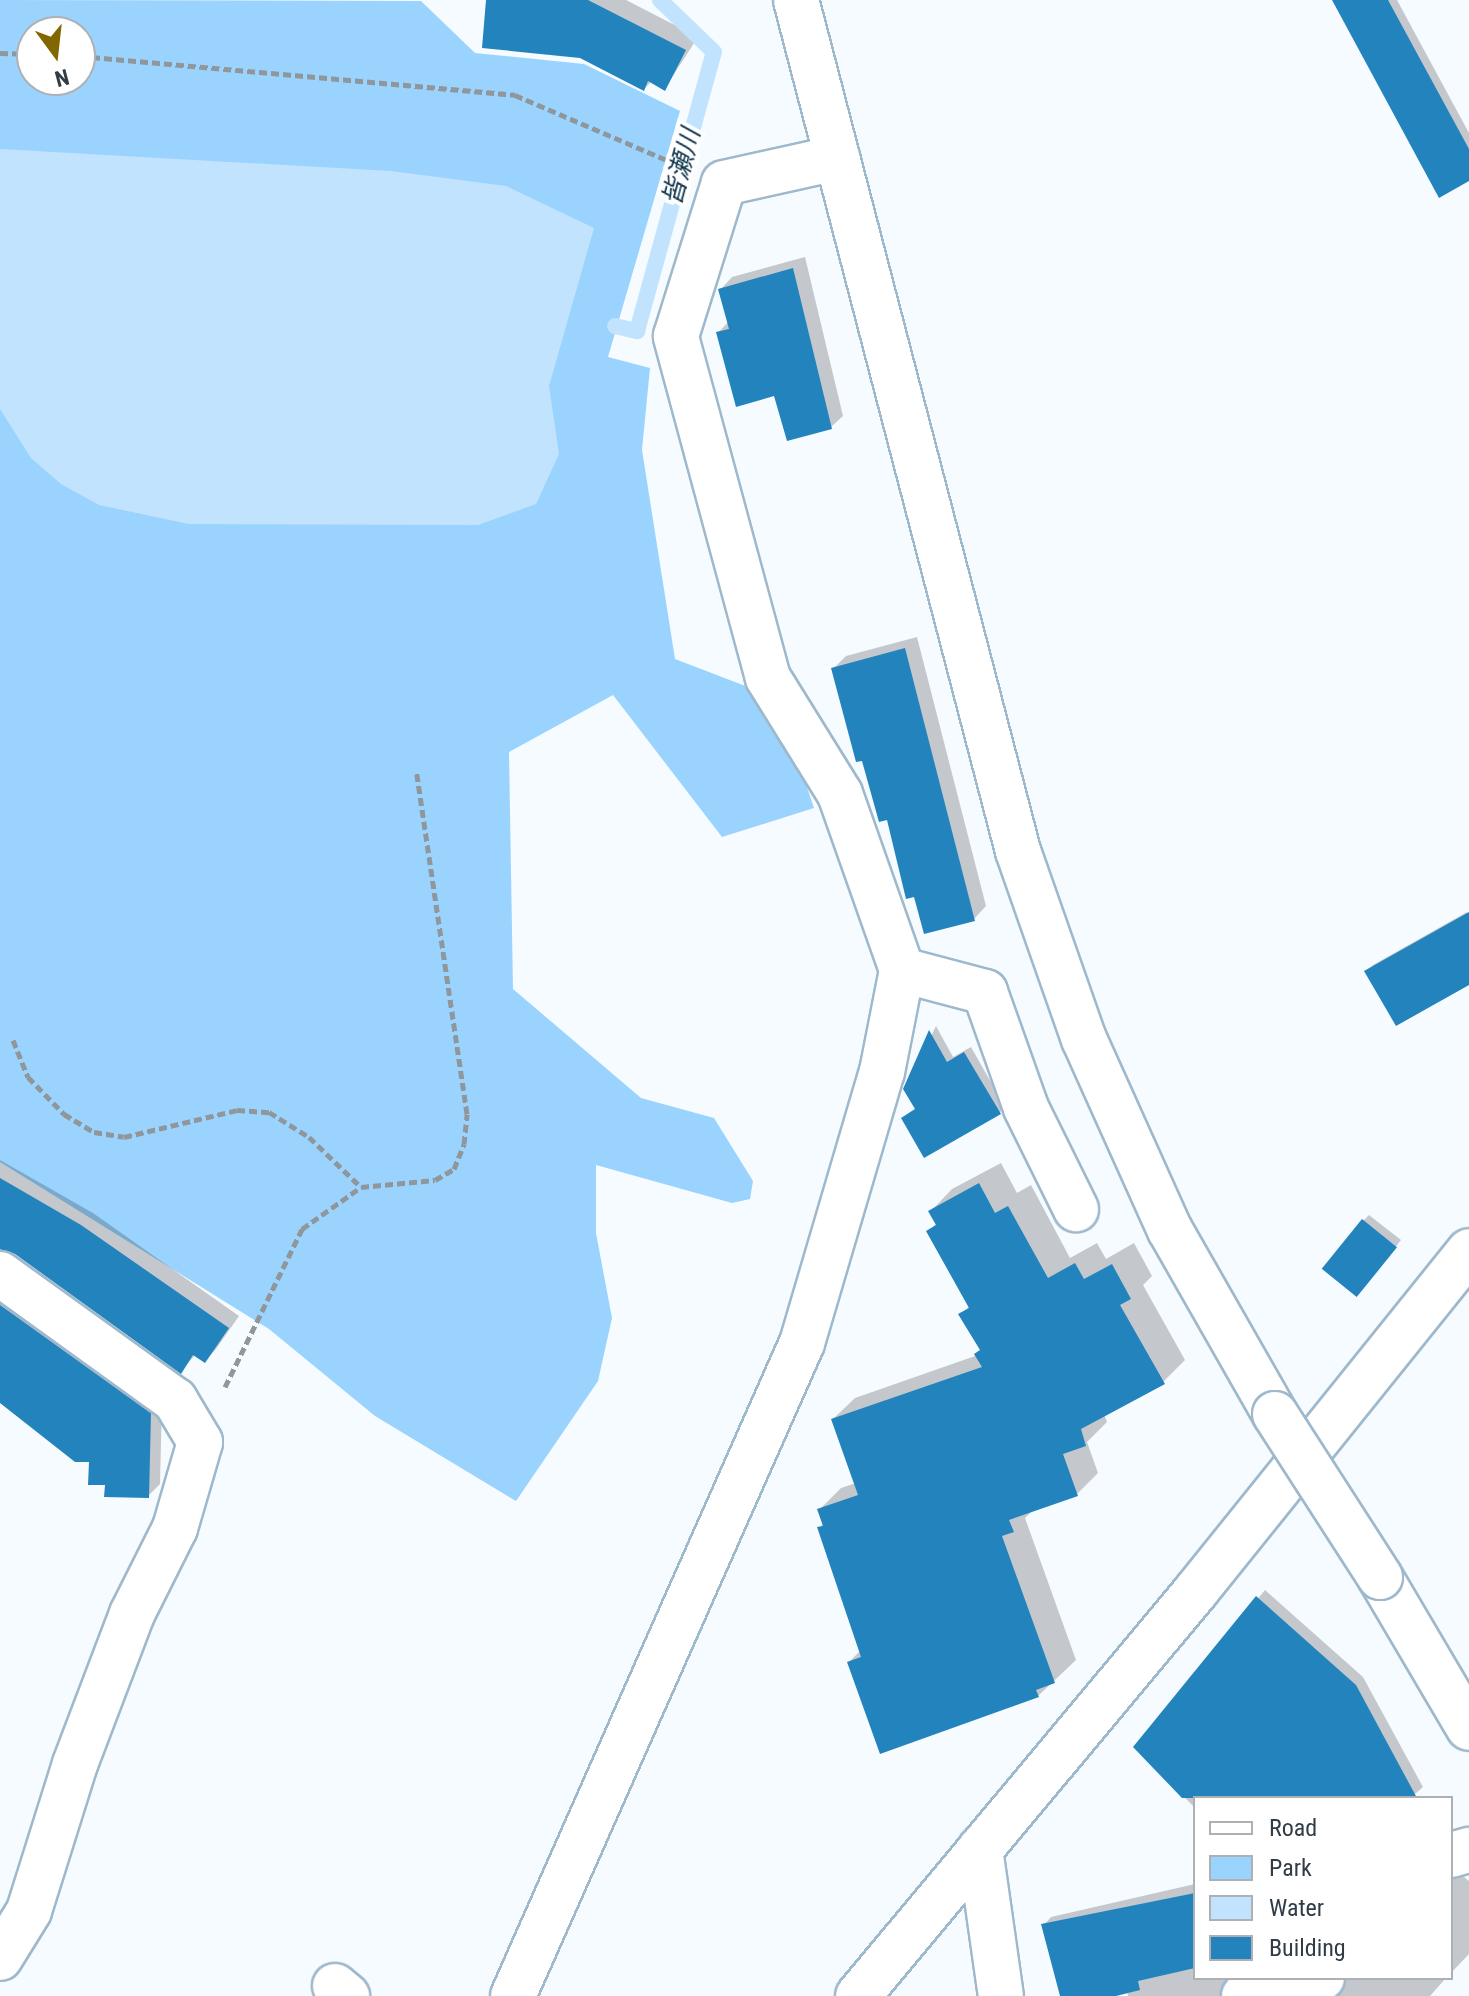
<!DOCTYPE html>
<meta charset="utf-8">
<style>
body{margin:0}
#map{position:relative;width:1469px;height:1996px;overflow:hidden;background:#f5fbff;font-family:"Roboto Condensed","Noto Sans JP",sans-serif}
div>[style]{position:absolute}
.green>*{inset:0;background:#9ad4fe}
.water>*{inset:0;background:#c2e3fd}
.shadow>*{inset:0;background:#0003}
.stream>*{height:16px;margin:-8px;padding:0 8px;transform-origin:8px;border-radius:8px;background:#c2e3fd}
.building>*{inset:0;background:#2383bd;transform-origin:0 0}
.path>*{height:5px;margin-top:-2.5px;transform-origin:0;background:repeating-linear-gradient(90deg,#8f979d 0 8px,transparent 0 12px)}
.roads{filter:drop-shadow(2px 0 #9eb8cc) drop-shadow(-2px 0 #9eb8cc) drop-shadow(0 2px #9eb8cc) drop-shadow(0 -2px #9eb8cc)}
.minor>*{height:44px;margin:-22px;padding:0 22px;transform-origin:22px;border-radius:22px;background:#fff}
.bridges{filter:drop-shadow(2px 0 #9eb8cc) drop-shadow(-2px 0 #9eb8cc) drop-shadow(0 2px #9eb8cc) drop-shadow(0 -2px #9eb8cc)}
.minor-bridge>*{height:44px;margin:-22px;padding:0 22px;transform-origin:22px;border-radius:22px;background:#fff}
span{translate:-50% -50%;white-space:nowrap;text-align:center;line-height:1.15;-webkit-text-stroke:8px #fff;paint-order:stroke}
.water-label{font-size:26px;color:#0d344c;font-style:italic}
.legend{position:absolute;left:1193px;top:1796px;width:260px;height:184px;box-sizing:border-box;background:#fff;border:2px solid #adb1b5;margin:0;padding:10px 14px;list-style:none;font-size:24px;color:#323c45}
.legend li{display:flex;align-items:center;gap:16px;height:40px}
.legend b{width:40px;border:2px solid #adb1b5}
.north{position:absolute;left:16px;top:16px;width:80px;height:80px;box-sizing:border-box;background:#fff;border:2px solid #adb1b5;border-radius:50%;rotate:165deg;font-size:22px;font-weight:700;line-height:32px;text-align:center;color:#323c45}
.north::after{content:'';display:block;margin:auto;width:28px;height:36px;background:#826700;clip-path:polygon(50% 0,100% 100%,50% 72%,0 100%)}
</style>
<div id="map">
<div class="green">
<i style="clip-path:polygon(evenodd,0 0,421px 1px,475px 53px,584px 64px,680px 111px,608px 357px,650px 368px,642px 450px,675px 659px,748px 687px,793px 746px,814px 808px,722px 837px,613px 695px,509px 752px,513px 989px,641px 1098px,714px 1118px,753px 1181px,750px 1199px,732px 1203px,596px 1165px,596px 1233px,612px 1318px,598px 1381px,516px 1501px,375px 1416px,269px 1329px,0 1162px,0 0,32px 32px,80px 32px,80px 80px,32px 80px,32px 32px)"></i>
</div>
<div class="water">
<i style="clip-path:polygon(0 149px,391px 171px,506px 186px,594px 228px,549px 386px,559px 454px,536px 504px,478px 525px,189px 524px,99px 505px,61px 484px,31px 458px,0 409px)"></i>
</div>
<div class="shadow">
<i style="clip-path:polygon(488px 0,626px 0,698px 37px,665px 88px,652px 81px,644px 89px)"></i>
<i style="clip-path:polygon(1334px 0,1397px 0,1469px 133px,1469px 179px)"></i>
<i style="clip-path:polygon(805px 257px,843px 416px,831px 427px,776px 394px,718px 333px,729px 321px,721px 289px,732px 277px)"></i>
<i style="clip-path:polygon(917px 637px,986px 906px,974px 919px,888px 818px,834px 668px,846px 656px)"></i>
<i style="clip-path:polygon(1467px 912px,1469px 983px,1367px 971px,1373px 965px)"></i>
<i style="clip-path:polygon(936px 1026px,953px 1057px,971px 1047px,1005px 1107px,999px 1113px,903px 1118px,917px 1108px,905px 1089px)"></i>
<i style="clip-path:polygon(0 1160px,93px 1213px,239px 1316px,216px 1349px,205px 1361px,196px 1354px,181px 1371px,15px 1252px,0 1250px)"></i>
<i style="clip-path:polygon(1001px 1163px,1017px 1193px,1031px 1185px,1070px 1258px,1097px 1243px,1106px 1259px,1134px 1243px,1152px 1276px,1143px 1285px,1185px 1360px,1163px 1382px,1104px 1414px,1107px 1422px,1087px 1442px,1098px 1473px,1077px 1494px,1034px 1509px,1025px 1518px,1076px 1660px,1038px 1696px,849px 1662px,861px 1650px,819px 1528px,824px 1523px,819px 1510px,841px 1488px,856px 1483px,833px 1419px,855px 1398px,978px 1355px,981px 1349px,960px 1315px,970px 1306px,928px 1232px,937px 1223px,931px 1211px,952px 1189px)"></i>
<i style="clip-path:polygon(1369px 1215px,1401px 1240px,1363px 1289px,1363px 1221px)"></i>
<i style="clip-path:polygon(0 1285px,162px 1401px,160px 1484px,148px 1496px,107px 1483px,91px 1460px,0 1390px)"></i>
<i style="clip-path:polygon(1265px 1590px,1363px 1677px,1423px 1787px,1415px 1794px,1195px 1798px,1195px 1808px,1135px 1747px)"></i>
<i style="clip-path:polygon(1459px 1873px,1469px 1881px,1469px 1954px,1451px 1973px,1451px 1881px)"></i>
<i style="clip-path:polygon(1195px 1884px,1195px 1978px,1228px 1978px,1231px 1996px,1128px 1996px,1127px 1991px,1062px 1996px,1044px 1925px,1051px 1917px)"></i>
<i style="clip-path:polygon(1346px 1978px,1446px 1978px,1430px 1996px,1324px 1996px,1342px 1991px)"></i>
</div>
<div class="stream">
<i style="left:615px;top:326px;width:23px;rotate:13deg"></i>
<i style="left:637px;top:331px;width:289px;rotate:-74.6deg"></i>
<i style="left:714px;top:52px;width:75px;rotate:-136.1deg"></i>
</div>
<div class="building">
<i style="clip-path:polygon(486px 0,588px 0,686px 50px,665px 91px,648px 81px,644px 91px,580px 58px,482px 48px)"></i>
<i style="clip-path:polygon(1332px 0,1388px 0,1469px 149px,1469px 181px,1439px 198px)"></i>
<i style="clip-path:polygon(793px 268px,832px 429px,787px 441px,774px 396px,736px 407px,716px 332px,729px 329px,718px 289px)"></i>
<i style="clip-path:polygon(905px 648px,975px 921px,924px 934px,914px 897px,906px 899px,887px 820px,879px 822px,862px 761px,856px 762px,831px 668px)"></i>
<i style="clip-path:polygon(1469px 912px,1469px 985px,1396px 1026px,1364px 971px)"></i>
<i style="clip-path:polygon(929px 1030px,947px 1062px,964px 1052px,1001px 1114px,924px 1158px,901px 1118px,915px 1109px,903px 1089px)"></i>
<i style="clip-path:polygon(0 1178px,81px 1225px,229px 1328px,205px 1363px,193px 1355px,181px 1374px,15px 1254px,0 1249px)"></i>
<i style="clip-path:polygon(979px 1183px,995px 1213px,1008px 1206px,1048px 1278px,1075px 1263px,1084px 1279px,1112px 1264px,1131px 1299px,1120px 1305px,1165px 1384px,1081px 1429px,1086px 1446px,1063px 1454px,1078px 1496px,1009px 1520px,1014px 1532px,1002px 1536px,1055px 1683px,1036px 1690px,1039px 1697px,880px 1754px,847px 1662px,861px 1657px,817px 1527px,823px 1526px,817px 1509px,858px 1495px,831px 1419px,982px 1367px,974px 1354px,980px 1350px,958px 1314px,969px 1308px,926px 1231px,936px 1225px,928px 1211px)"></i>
<i style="left:1362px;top:1219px;width:45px;height:64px;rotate:39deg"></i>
<i style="clip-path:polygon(0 1305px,151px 1413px,149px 1498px,104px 1497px,105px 1485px,88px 1485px,89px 1462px,75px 1462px,0 1403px)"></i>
<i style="clip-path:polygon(1256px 1596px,1356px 1685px,1417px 1798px,1182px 1798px,1133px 1747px)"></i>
<i style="clip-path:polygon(1195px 1893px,1195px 1968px,1138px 1981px,1140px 1990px,1116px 1996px,1060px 1996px,1041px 1924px)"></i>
</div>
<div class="path">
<i style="left:0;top:53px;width:32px;rotate:2deg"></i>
<i style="left:80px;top:56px;width:437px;rotate:5.1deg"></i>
<i style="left:515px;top:95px;width:177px;rotate:23.2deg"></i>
<i style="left:13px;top:1040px;width:40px;rotate:68deg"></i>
<i style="left:28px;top:1077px;width:52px;rotate:45.8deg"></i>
<i style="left:64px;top:1114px;width:35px;rotate:31deg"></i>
<i style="left:94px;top:1132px;width:30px;rotate:9deg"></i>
<i style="left:124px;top:1137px;width:116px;rotate:-13.4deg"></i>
<i style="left:237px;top:1110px;width:32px;rotate:4deg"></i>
<i style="left:269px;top:1112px;width:47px;rotate:32deg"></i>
<i style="left:309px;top:1137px;width:72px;rotate:43.9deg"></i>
<i style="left:225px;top:1387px;width:176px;rotate:-64deg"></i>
<i style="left:302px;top:1229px;width:72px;rotate:-35.4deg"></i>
<i style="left:361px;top:1187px;width:74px;rotate:-5.4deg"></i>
<i style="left:435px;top:1180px;width:22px;rotate:-30deg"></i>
<i style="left:454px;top:1169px;width:27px;rotate:-68deg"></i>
<i style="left:464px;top:1144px;width:30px;rotate:-84deg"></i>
<i style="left:467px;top:1114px;width:344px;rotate:-98.4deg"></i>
</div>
<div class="roads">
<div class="minor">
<i style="left:796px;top:0;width:879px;rotate:75.38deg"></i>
<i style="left:1018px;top:851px;width:199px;rotate:70.7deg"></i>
<i style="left:1084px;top:1039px;width:209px;rotate:65.8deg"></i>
<i style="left:1170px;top:1230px;width:212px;rotate:60.3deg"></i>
<i style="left:902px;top:970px;width:86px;rotate:14.8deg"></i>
<i style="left:985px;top:992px;width:123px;rotate:70.5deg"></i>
<i style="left:1026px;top:1108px;width:113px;rotate:63.7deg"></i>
<i style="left:0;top:1274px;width:216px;rotate:35.8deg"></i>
<i style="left:175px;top:1400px;width:49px;rotate:59.2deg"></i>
<i style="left:200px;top:1442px;width:90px;rotate:106.2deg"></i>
<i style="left:175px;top:1528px;width:96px;rotate:116.6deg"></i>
<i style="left:132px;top:1614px;width:160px;rotate:110.8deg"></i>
<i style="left:75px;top:1764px;width:154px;rotate:107.4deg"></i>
<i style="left:29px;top:1911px;width:55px;rotate:121.7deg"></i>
<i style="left:1380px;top:1577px;width:175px;rotate:59.5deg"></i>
<i style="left:980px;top:1849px;width:148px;rotate:81.9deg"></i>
<i style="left:1451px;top:1855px;width:19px;rotate:-16deg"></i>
<i style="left:335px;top:1986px;width:16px;rotate:40deg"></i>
<i style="left:513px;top:1996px;width:714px;rotate:-66.13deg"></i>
<i style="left:802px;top:1343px;width:283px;rotate:-73.6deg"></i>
<i style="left:882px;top:1072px;width:104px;rotate:-78.9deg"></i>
<i style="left:902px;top:970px;width:187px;rotate:-109.4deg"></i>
<i style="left:840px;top:794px;width:137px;rotate:-121.8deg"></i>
<i style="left:768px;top:678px;width:354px;rotate:-105.1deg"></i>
<i style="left:676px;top:336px;width:160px;rotate:-72.6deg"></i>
<i style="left:724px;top:183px;width:116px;rotate:-12.5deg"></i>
<i style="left:858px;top:1996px;width:528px;rotate:-50.15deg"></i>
<i style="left:1196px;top:1591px;width:436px;rotate:-51.2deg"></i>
<i style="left:1244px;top:1996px;width:80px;rotate:-13deg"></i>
</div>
</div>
<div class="bridges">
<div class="minor-bridge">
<i style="left:1275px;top:1414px;width:194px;rotate:57.2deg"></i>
</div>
</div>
<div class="water-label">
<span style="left:682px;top:167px;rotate:-75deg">皆瀬川</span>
</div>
<ul class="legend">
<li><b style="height:10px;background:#fff"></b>Road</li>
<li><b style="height:22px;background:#9ad4fe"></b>Park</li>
<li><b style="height:22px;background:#c2e3fd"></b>Water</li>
<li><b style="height:22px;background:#2383bd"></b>Building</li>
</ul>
<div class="north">N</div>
</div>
